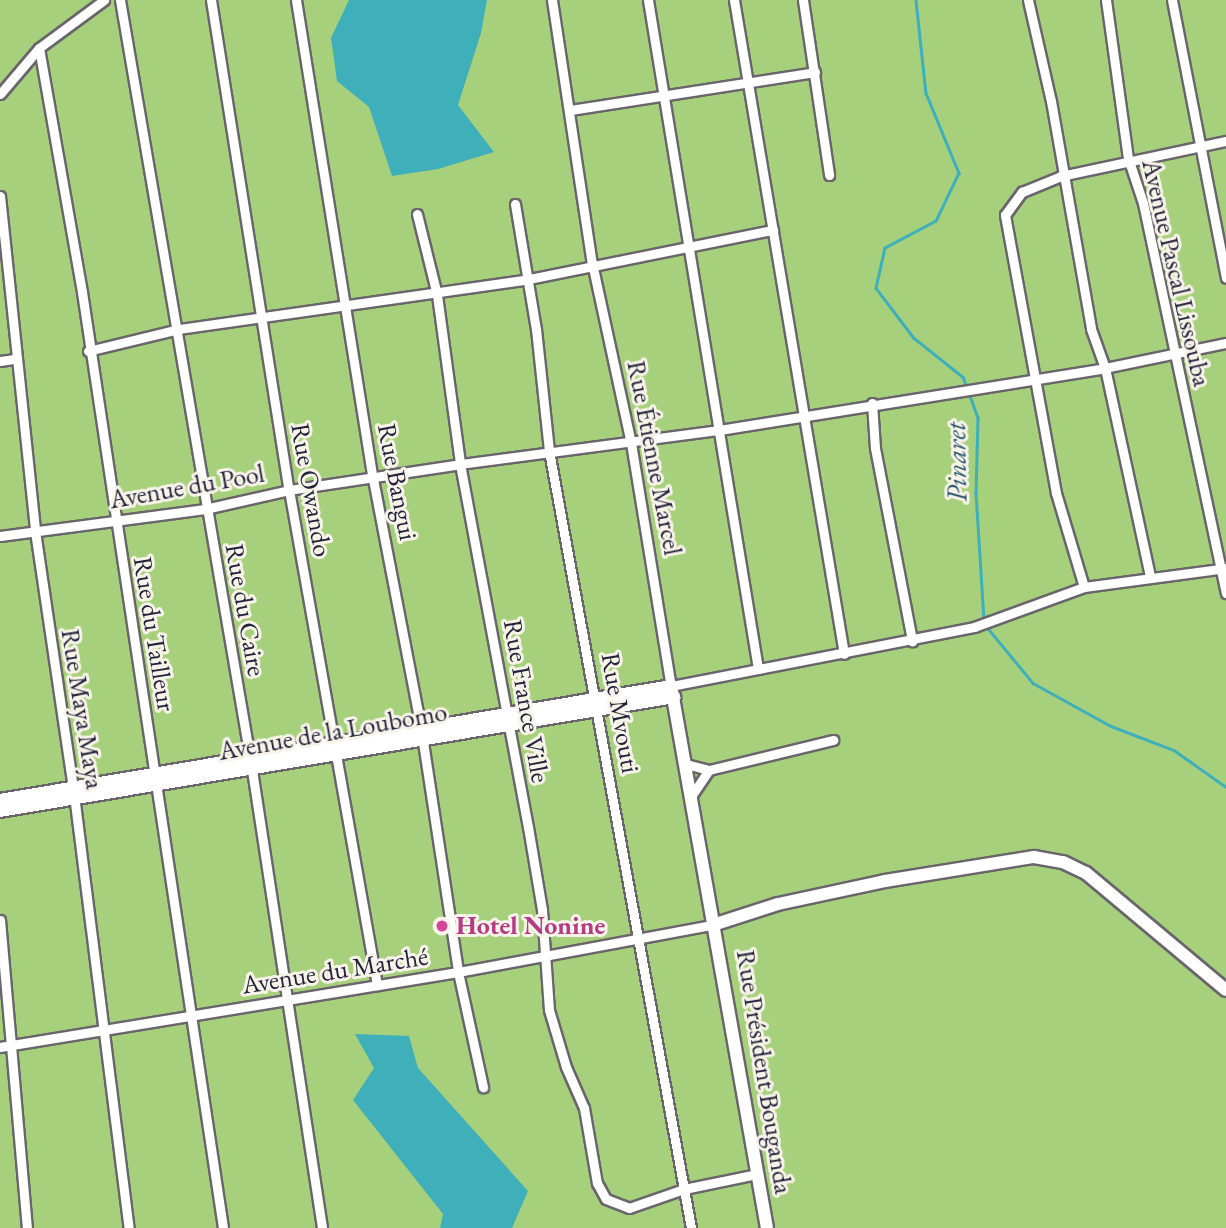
<!DOCTYPE html>
<meta charset="utf-8">
<style>
body{margin:0}
#map{position:relative;width:1226px;height:1228px;overflow:hidden;background:#eee2c4;font-family:"EB Garamond",serif}
div>[style]{position:absolute}
.green>*{inset:0;background:#a7d07c;transform-origin:0 0}
.water>*{inset:0;background:#3fafba}
.stream>*{height:2.5px;margin:-1.25px;padding:0 1.25px;transform-origin:1.25px;border-radius:1.25px;background:#3fafba}
.roads{filter:drop-shadow(2px 0 #69656b) drop-shadow(-2px 0 #69656b) drop-shadow(0 2px #69656b) drop-shadow(0 -2px #69656b)}
.street>*{height:9px;margin:-4.5px;padding:0 4.5px;transform-origin:4.5px;border-radius:4.5px;background:#fff}
.secondary>*{height:12px;margin:-6px;padding:0 6px;transform-origin:6px;border-radius:6px;background:#fff}
.dots>*{width:19px;height:19px;translate:-50% -50%;box-sizing:border-box;border:4px solid #f7f3e8;border-radius:50%}
span{translate:-50% -50%;white-space:nowrap;text-align:center;line-height:1.15;-webkit-text-stroke:6px #f7f3e8;paint-order:stroke}
.street-label{font-size:26px;color:#22223b}
.hotel-label{font-size:26px;color:#b23c85;font-weight:700}
.left{translate:0 -50%;text-align:left}
.water-label{font-size:28px;color:#2e5a6e;font-style:italic}
</style>
<div id="map">
<div class="green">
<i style="left:0;top:0;width:1226px;height:1228px"></i>
</div>
<div class="water">
<i style="clip-path:polygon(349px 0,487px 0,481px 33px,458px 105px,494px 152px,438px 169px,392px 176px,369px 107px,337px 81px,331px 38px)"></i>
<i style="clip-path:polygon(355px 1034px,409px 1036px,418px 1068px,528px 1191px,512px 1228px,440px 1228px,443px 1214px,353px 1100px,374px 1068px)"></i>
</div>
<div class="stream">
<i style="left:916px;top:0;width:94px;rotate:83.9deg"></i>
<i style="left:926px;top:93px;width:87px;rotate:67.6deg"></i>
<i style="left:959px;top:173px;width:53px;rotate:115.6deg"></i>
<i style="left:936px;top:221px;width:58px;rotate:152.1deg"></i>
<i style="left:885px;top:248px;width:41px;rotate:102.7deg"></i>
<i style="left:876px;top:288px;width:63px;rotate:52.8deg"></i>
<i style="left:914px;top:338px;width:63px;rotate:38.5deg"></i>
<i style="left:963px;top:377px;width:11px;rotate:68deg"></i>
<i style="left:969px;top:393px;width:27px;rotate:70deg"></i>
<i style="left:978px;top:418px;width:75px;rotate:91.5deg"></i>
<i style="left:976px;top:493px;width:126px;rotate:86.4deg"></i>
<i style="left:986px;top:626px;width:74px;rotate:50.5deg"></i>
<i style="left:1033px;top:683px;width:89px;rotate:28.9deg"></i>
<i style="left:1111px;top:726px;width:67px;rotate:20.9deg"></i>
<i style="left:1174px;top:750px;width:64px;rotate:35.4deg"></i>
</div>
<div class="roads">
<div class="street">
<i style="left:120px;top:0;width:781px;rotate:80.27deg"></i>
<i style="left:252px;top:770px;width:463px;rotate:81.3deg"></i>
<i style="left:211px;top:0;width:496px;rotate:81deg"></i>
<i style="left:289px;top:490px;width:503px;rotate:79.92deg"></i>
<i style="left:296px;top:0;width:485px;rotate:80.9deg"></i>
<i style="left:373px;top:479px;width:255px;rotate:79.1deg"></i>
<i style="left:421px;top:729px;width:246px;rotate:81.3deg"></i>
<i style="left:458px;top:972px;width:118px;rotate:77.7deg"></i>
<i style="left:552px;top:0;width:266px;rotate:81.4deg"></i>
<i style="left:592px;top:263px;width:184px;rotate:77.8deg"></i>
<i style="left:631px;top:443px;width:246px;rotate:80.7deg"></i>
<i style="left:671px;top:686px;width:309px;rotate:-11deg"></i>
<i style="left:974px;top:627px;width:117px;rotate:-20deg"></i>
<i style="left:1084px;top:587px;width:143px;rotate:-7.6deg"></i>
<i style="left:648px;top:0;width:678px;rotate:80.66deg"></i>
<i style="left:734px;top:0;width:663px;rotate:80.45deg"></i>
<i style="left:803px;top:0;width:177px;rotate:81.5deg"></i>
<i style="left:1028px;top:0;width:104px;rotate:77.2deg"></i>
<i style="left:1051px;top:101px;width:231px;rotate:80deg"></i>
<i style="left:1091px;top:329px;width:41px;rotate:70.3deg"></i>
<i style="left:1105px;top:368px;width:213px;rotate:77.8deg"></i>
<i style="left:1106px;top:0;width:160px;rotate:82.1deg"></i>
<i style="left:1128px;top:158px;width:47px;rotate:71.6deg"></i>
<i style="left:1143px;top:203px;width:399px;rotate:78deg"></i>
<i style="left:1172px;top:0;width:283px;rotate:79deg"></i>
<i style="left:39px;top:48px;width:248px;rotate:80deg"></i>
<i style="left:82px;top:292px;width:947px;rotate:81.43deg"></i>
<i style="left:0;top:94px;width:60px;rotate:-49.7deg"></i>
<i style="left:39px;top:48px;width:81px;rotate:-36.4deg"></i>
<i style="left:570px;top:110px;width:248px;rotate:-8.8deg"></i>
<i style="left:0;top:196px;width:337px;rotate:84deg"></i>
<i style="left:35px;top:531px;width:259px;rotate:81.6deg"></i>
<i style="left:73px;top:787px;width:445px;rotate:82.8deg"></i>
<i style="left:515px;top:204px;width:127px;rotate:80.5deg"></i>
<i style="left:536px;top:329px;width:123px;rotate:83.9deg"></i>
<i style="left:549px;top:451px;width:790px;rotate:79.64deg"></i>
<i style="left:417px;top:214px;width:83px;rotate:76.1deg"></i>
<i style="left:437px;top:295px;width:171px;rotate:82.2deg"></i>
<i style="left:460px;top:464px;width:369px;rotate:79.4deg"></i>
<i style="left:528px;top:827px;width:84px;rotate:80.4deg"></i>
<i style="left:542px;top:910px;width:100px;rotate:86deg"></i>
<i style="left:549px;top:1010px;width:59px;rotate:73.4deg"></i>
<i style="left:566px;top:1067px;width:45px;rotate:66.3deg"></i>
<i style="left:584px;top:1108px;width:76px;rotate:80.2deg"></i>
<i style="left:597px;top:1183px;width:18px;rotate:61deg"></i>
<i style="left:606px;top:1199px;width:25px;rotate:21deg"></i>
<i style="left:629px;top:1208px;width:58px;rotate:-19.1deg"></i>
<i style="left:684px;top:1189px;width:75px;rotate:-11.6deg"></i>
<i style="left:88px;top:351px;width:94px;rotate:-13.6deg"></i>
<i style="left:179px;top:329px;width:354px;rotate:-8.1deg"></i>
<i style="left:529px;top:279px;width:249px;rotate:-11.4deg"></i>
<i style="left:0;top:361px;width:15px;rotate:-8deg"></i>
<i style="left:872px;top:403px;width:45px;rotate:86.2deg"></i>
<i style="left:875px;top:448px;width:197px;rotate:79.1deg"></i>
<i style="left:0;top:536px;width:207px;rotate:-7.5deg"></i>
<i style="left:205px;top:509px;width:86px;rotate:-12.7deg"></i>
<i style="left:289px;top:490px;width:173px;rotate:-8.6deg"></i>
<i style="left:460px;top:464px;width:261px;rotate:-7.5deg"></i>
<i style="left:719px;top:430px;width:391px;rotate:-9.1deg"></i>
<i style="left:1105px;top:368px;width:124px;rotate:-11.7deg"></i>
<i style="left:1084px;top:587px;width:98px;rotate:-106.6deg"></i>
<i style="left:1056px;top:493px;width:283px;rotate:-100.4deg"></i>
<i style="left:1005px;top:215px;width:29px;rotate:-54deg"></i>
<i style="left:1022px;top:192px;width:42px;rotate:-22.3deg"></i>
<i style="left:1061px;top:176px;width:169px;rotate:-12deg"></i>
<i style="left:686px;top:764px;width:24px;rotate:15deg"></i>
<i style="left:709px;top:770px;width:128px;rotate:-13.6deg"></i>
<i style="left:692px;top:795px;width:30px;rotate:-56deg"></i>
<i style="left:0;top:920px;width:309px;rotate:85deg"></i>
<i style="left:0;top:1047px;width:464px;rotate:-9.3deg"></i>
<i style="left:458px;top:972px;width:262px;rotate:-10.5deg"></i>
</div>
<div class="secondary">
<i style="left:0;top:800px;width:681px;rotate:-9.64deg"></i>
<i style="left:671px;top:686px;width:550px;rotate:79.96deg"></i>
<i style="left:0;top:811px;width:684px;rotate:-9.6deg"></i>
<i style="left:716px;top:924px;width:65px;rotate:-17.9deg"></i>
<i style="left:778px;top:904px;width:109px;rotate:-12.1deg"></i>
<i style="left:885px;top:881px;width:151px;rotate:-9.2deg"></i>
<i style="left:1034px;top:857px;width:29px;rotate:10deg"></i>
<i style="left:1063px;top:862px;width:25px;rotate:26deg"></i>
<i style="left:1086px;top:873px;width:182px;rotate:39.9deg"></i>
</div>
</div>
<div class="dots">
<i style="left:442px;top:926px;background:#d1479c"></i>
</div>
<div class="street-label">
<span style="left:1176px;top:273px;rotate:77deg">Avenue Pascal Lissouba</span>
<span style="left:654px;top:458px;rotate:79deg">Rue Étienne Marcel</span>
<span style="left:397px;top:482px;rotate:79deg">Rue Bangui</span>
<span style="left:187px;top:487px;rotate:-10deg">Avenue du Pool</span>
<span style="left:311px;top:490px;rotate:80deg">Rue Owando</span>
<span style="left:245px;top:610px;rotate:80deg">Rue du Caire</span>
<span style="left:154px;top:634px;rotate:81deg">Rue du Tailleur</span>
<span style="left:526px;top:701px;rotate:80deg">Rue France Ville</span>
<span style="left:82px;top:709px;rotate:81deg">Rue Maya Maya</span>
<span style="left:620px;top:713px;rotate:80deg">Rue Mvouti</span>
<span style="left:333px;top:732px;rotate:-10deg">Avenue de la Loubomo</span>
<span style="left:335px;top:971px;rotate:-9deg">Avenue du Marché</span>
<span style="left:764px;top:1072px;rotate:81deg">Rue Président Bouganda</span>
</div>
<div class="hotel-label">
<span class="left" style="left:456px;top:926px">Hotel Nonine</span>
</div>
<div class="water-label">
<span style="left:956px;top:462px;rotate:-91deg">Pinaret</span>
</div>
</div>
